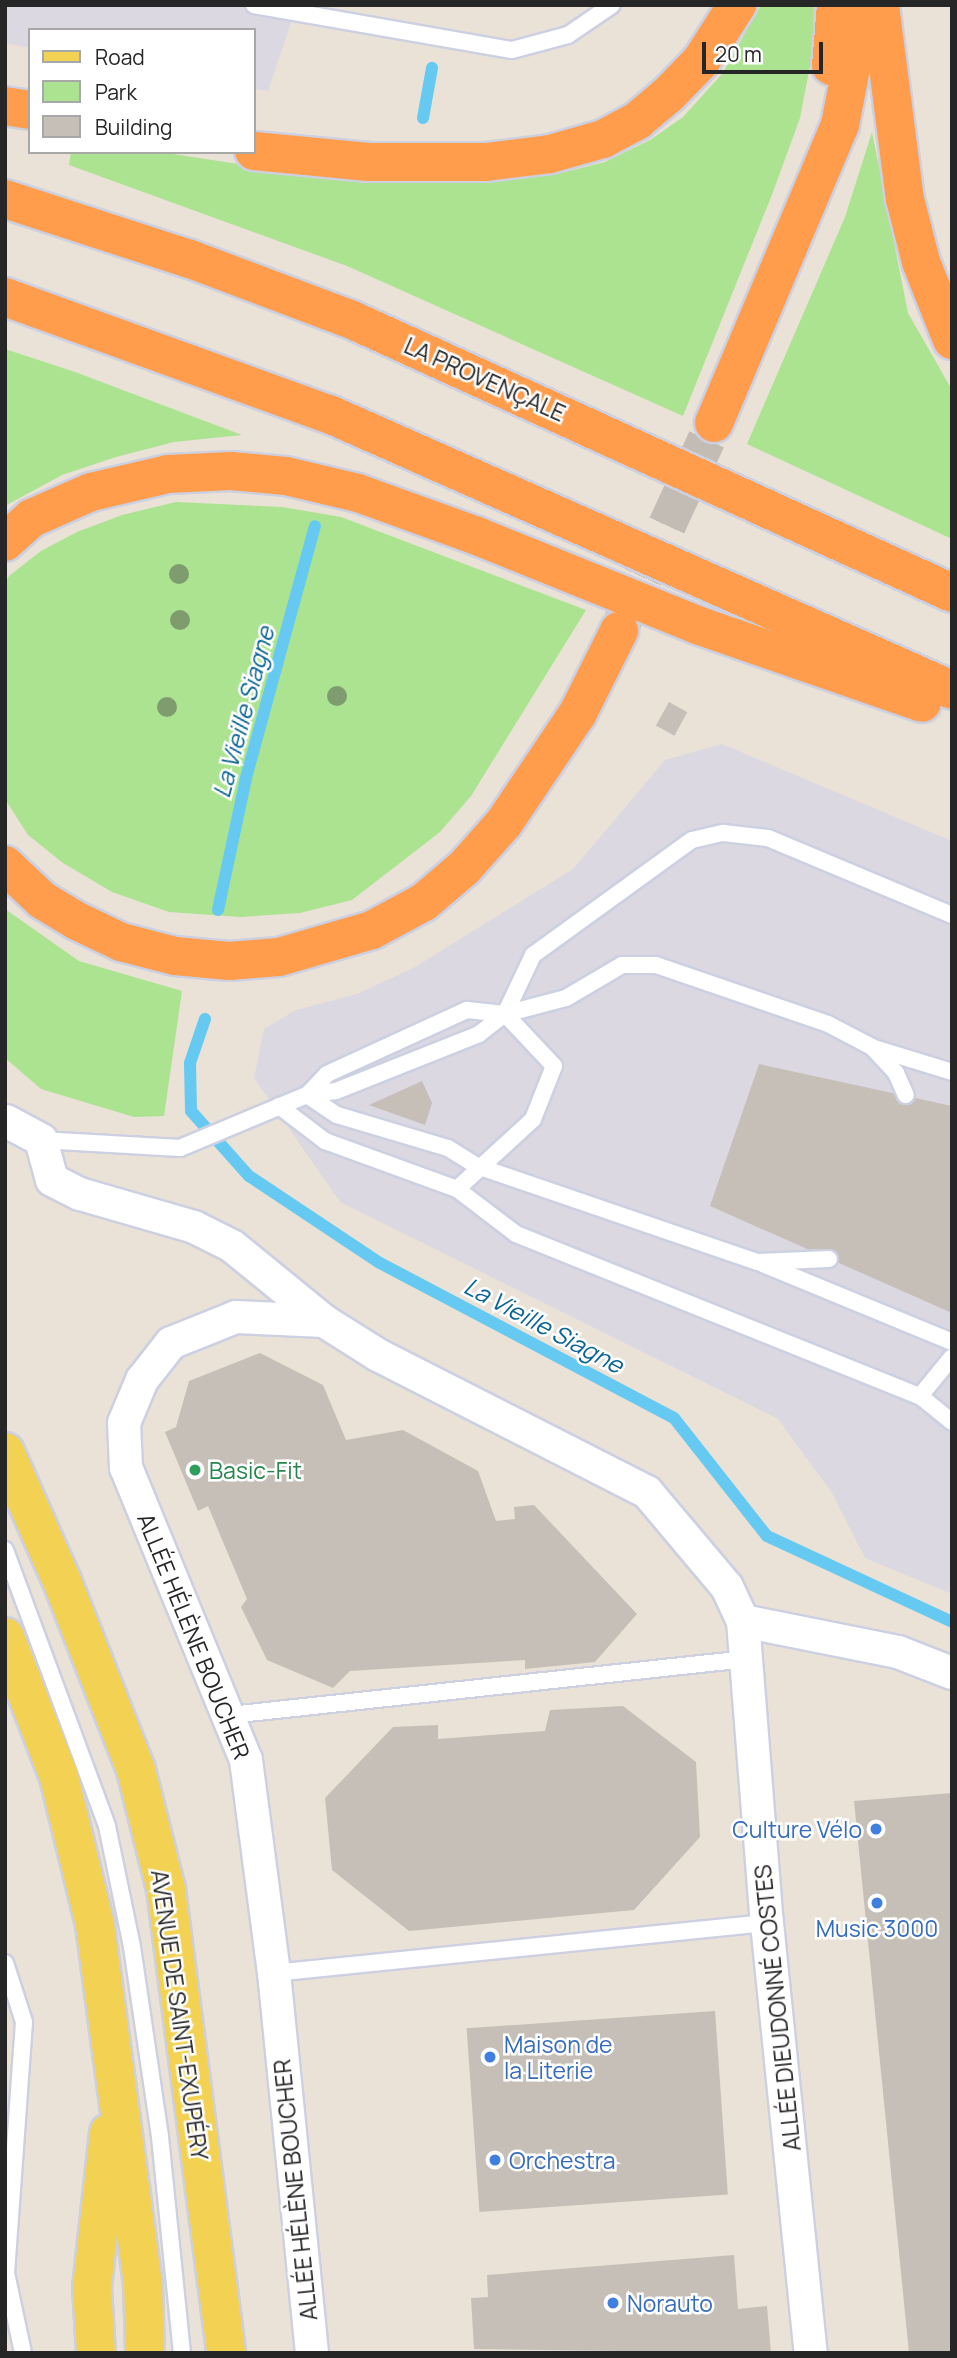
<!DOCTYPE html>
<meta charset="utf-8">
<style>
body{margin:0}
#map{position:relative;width:957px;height:2358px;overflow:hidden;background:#eae2d7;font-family:Manrope,sans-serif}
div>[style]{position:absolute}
.industrial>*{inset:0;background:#dbd8e2}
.green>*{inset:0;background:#abe391}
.stream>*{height:12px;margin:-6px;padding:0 6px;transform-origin:6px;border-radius:6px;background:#65c9f1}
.building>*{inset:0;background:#c5bfb7;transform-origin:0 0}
.motorway-tunnel>*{height:38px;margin-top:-19px;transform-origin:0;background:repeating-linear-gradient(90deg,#c3bcb4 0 38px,transparent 0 57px)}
.roads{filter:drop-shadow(2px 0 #ccd0e1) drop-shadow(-2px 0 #ccd0e1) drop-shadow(0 2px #ccd0e1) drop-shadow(0 -2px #ccd0e1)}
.service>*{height:16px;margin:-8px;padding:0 8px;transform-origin:8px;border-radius:8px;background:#fff}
.minor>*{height:32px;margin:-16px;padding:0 16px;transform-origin:16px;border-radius:16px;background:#fff}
.primary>*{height:38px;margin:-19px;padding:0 19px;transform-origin:19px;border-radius:19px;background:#f3d152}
.motorway>*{height:38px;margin:-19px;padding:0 19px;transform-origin:19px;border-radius:19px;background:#ff9d4d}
.trees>*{width:20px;height:20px;margin:-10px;border-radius:50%;background:#7e9c6d}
.dots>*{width:19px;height:19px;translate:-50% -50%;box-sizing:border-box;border:4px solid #fff;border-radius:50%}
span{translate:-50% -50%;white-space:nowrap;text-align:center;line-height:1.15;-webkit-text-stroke:5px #fff;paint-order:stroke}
.street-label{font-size:23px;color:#262626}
.leisure-label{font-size:23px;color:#27864d}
.left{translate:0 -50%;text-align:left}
.shop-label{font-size:23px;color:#366cbe}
.right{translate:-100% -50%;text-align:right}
.water-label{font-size:24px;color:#0a6497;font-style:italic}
.frame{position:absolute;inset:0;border:7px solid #262626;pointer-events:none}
.legend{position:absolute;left:28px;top:28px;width:228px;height:126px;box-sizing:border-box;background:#fff;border:2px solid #a8a8a8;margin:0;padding:9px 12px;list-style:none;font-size:21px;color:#262626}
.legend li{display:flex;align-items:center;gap:14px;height:35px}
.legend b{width:35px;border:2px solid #a8a8a8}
.scale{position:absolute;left:702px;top:42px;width:121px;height:32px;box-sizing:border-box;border:4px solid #262626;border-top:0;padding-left:9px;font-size:21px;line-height:24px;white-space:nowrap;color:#262626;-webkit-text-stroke:5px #fff;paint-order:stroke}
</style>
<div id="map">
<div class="industrial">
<i style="clip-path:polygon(5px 5px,297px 5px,268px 91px,254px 89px,254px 30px,30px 30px,30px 48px,5px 43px)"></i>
<i style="clip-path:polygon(722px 744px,952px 841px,952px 1594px,865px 1558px,832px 1493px,778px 1419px,340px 1202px,254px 1078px,264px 1029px,296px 1010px,357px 994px,415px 967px,573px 869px,665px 760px)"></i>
</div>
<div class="green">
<i style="clip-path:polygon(761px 5px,814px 5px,813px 50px,800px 118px,773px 192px,683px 416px,347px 266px,69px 165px,71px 152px,160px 152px,343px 180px,441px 183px,561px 173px,605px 162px,650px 140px,683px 117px,722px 74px)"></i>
<i style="clip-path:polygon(872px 132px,908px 313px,952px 390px,952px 539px,747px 444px,845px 217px)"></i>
<i style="clip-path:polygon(5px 349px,75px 372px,242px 435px,174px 442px,116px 457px,62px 475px,5px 506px)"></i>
<i style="clip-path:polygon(176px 502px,282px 507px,341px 517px,586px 610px,471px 796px,440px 832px,352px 900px,300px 913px,241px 917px,169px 912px,112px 892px,63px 863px,28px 835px,5px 799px,5px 583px,9px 576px,41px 551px,77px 532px,122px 515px)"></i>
<i style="clip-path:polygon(5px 909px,79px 961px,182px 991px,164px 1116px,134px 1117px,41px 1089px,5px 1058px)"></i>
</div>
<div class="stream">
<i style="left:423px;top:118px;width:51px;rotate:-79.8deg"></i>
<i style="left:218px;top:910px;width:135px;rotate:-78deg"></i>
<i style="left:246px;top:778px;width:261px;rotate:-74.7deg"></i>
<i style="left:205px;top:1019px;width:46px;rotate:108.8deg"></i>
<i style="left:190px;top:1063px;width:48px;rotate:88.8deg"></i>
<i style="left:191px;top:1111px;width:87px;rotate:48.3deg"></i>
<i style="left:249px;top:1176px;width:157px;rotate:33.6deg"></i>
<i style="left:380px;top:1263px;width:332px;rotate:27.8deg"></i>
<i style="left:674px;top:1418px;width:150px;rotate:51.8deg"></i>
<i style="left:767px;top:1536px;width:204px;rotate:24.9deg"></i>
</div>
<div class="building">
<i style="left:669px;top:702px;width:21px;height:27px;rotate:29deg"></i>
<i style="clip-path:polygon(759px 1064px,952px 1106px,952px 1313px,710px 1206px)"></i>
<i style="clip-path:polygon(422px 1081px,432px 1103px,425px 1125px,369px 1105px)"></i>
<i style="clip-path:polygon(260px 1353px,323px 1385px,346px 1440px,403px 1430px,478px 1471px,496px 1521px,515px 1519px,514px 1507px,534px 1505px,637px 1614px,595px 1662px,525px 1669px,525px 1660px,350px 1671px,333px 1688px,267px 1660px,241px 1607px,247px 1599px,208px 1506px,198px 1511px,165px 1432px,176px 1427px,189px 1381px)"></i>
<i style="clip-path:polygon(623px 1706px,696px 1762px,700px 1837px,634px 1910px,409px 1931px,332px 1870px,325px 1798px,393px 1727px,438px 1725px,438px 1739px,545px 1731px,550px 1710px)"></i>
<i style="clip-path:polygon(952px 1793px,952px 2353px,909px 2353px,854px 1801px)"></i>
<i style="left:715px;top:2011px;width:184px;height:249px;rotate:86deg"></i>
<i style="clip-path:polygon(734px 2255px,738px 2309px,767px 2306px,771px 2353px,474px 2349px,471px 2298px,488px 2297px,487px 2275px)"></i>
</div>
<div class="motorway-tunnel">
<i style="left:619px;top:629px;width:227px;rotate:-65.2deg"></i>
</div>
<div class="roads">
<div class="service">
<i style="left:254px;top:5px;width:262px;rotate:9.9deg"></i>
<i style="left:512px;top:50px;width:58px;rotate:-15deg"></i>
<i style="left:568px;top:35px;width:53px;rotate:-34.3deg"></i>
<i style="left:874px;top:1048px;width:82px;rotate:17.1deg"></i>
<i style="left:307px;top:1095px;width:29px;rotate:-46deg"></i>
<i style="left:327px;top:1074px;width:154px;rotate:-24.6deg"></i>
<i style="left:467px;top:1010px;width:38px;rotate:6deg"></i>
<i style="left:505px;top:1014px;width:63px;rotate:-14.7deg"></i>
<i style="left:566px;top:998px;width:65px;rotate:-30.5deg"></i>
<i style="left:622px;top:965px;width:34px"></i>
<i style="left:656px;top:965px;width:182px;rotate:18.9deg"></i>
<i style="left:828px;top:1024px;width:50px;rotate:27.6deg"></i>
<i style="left:872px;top:1047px;width:35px;rotate:47deg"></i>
<i style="left:896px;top:1073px;width:24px;rotate:66deg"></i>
<i style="left:307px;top:1095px;width:36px;rotate:34deg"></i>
<i style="left:337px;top:1115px;width:116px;rotate:16.6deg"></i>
<i style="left:448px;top:1148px;width:34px;rotate:32deg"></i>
<i style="left:477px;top:1166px;width:297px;rotate:18.9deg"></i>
<i style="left:758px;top:1262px;width:71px;rotate:-2.4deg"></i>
<i style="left:279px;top:1106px;width:58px;rotate:37.3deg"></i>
<i style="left:325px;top:1141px;width:140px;rotate:20deg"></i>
<i style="left:457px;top:1189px;width:74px;rotate:37.3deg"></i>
<i style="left:516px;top:1234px;width:435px;rotate:21.9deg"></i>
<i style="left:920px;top:1396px;width:41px;rotate:39.1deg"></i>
<i style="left:41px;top:1140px;width:139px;rotate:3.3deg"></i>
<i style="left:180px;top:1148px;width:138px;rotate:-22.7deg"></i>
<i style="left:307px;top:1095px;width:29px;rotate:-8deg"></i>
<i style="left:336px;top:1091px;width:154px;rotate:-21.7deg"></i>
<i style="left:479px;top:1034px;width:33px;rotate:-38deg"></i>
<i style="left:505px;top:1014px;width:65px;rotate:-64.6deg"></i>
<i style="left:533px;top:955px;width:196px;rotate:-35.9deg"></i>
<i style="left:692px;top:840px;width:32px;rotate:-13deg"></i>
<i style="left:723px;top:833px;width:45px;rotate:6.3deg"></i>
<i style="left:768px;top:838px;width:199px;rotate:22.7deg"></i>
<i style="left:457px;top:1189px;width:103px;rotate:-42.6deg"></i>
<i style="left:533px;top:1119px;width:57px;rotate:-68.4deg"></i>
<i style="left:554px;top:1066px;width:71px;rotate:-133.3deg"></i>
<i style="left:763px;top:1264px;width:204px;rotate:22.4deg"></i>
<i style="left:920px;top:1396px;width:50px;rotate:-50.6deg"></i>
<i style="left:5px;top:1550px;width:294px;rotate:69.7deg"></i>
<i style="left:107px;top:1826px;width:124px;rotate:78.3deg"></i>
<i style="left:132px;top:1947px;width:192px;rotate:81.6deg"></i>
<i style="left:160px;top:2137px;width:217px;rotate:84.2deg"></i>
<i style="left:230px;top:1715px;width:519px;rotate:-6.19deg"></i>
<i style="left:5px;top:1963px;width:62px;rotate:72.1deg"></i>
<i style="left:24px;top:2022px;width:252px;rotate:94.1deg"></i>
<i style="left:6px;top:2273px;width:82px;rotate:78deg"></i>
<i style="left:274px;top:1973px;width:496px;rotate:-5.8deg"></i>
</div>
<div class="minor">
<i style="left:6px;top:1121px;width:40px;rotate:28deg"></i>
<i style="left:41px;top:1140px;width:41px;rotate:74.6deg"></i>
<i style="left:52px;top:1180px;width:31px;rotate:27deg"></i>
<i style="left:80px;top:1194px;width:119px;rotate:16.1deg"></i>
<i style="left:194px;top:1227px;width:42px;rotate:26.6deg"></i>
<i style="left:232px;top:1246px;width:119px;rotate:39.2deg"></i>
<i style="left:324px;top:1321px;width:64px;rotate:32.2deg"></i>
<i style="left:378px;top:1355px;width:302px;rotate:27deg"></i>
<i style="left:647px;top:1492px;width:124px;rotate:49.9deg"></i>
<i style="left:727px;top:1587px;width:38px;rotate:65deg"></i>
<i style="left:743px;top:1621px;width:303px;rotate:85.5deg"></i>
<i style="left:767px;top:1923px;width:432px;rotate:84.2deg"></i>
<i style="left:743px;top:1621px;width:158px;rotate:11.3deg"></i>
<i style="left:898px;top:1652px;width:58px;rotate:21.3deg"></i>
<i style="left:312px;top:2353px;width:382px;rotate:-95.7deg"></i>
<i style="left:274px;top:1973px;width:215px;rotate:-97.5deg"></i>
<i style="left:246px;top:1760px;width:316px;rotate:-112.3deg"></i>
<i style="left:126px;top:1468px;width:45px;rotate:-92.5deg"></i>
<i style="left:124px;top:1423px;width:47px;rotate:-67.3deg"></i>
<i style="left:142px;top:1380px;width:47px;rotate:-51.9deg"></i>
<i style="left:171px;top:1343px;width:70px;rotate:-21.8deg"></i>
<i style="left:236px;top:1317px;width:88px;rotate:2.6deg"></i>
</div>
<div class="primary">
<i style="left:5px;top:1452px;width:141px;rotate:66.2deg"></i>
<i style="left:62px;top:1581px;width:203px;rotate:68.6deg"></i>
<i style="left:136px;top:1770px;width:123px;rotate:75.9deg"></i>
<i style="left:166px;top:1889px;width:468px;rotate:82.6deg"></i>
<i style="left:5px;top:1637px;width:150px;rotate:68.9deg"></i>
<i style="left:59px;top:1777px;width:152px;rotate:76.3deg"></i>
<i style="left:95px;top:1925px;width:362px;rotate:82.4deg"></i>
<i style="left:143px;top:2284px;width:69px;rotate:88.3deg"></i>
<i style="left:96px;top:2353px;width:66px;rotate:-93.5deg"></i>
<i style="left:92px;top:2287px;width:155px;rotate:-83.7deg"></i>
</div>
<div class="motorway">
<i style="left:880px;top:5px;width:196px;rotate:82.7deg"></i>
<i style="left:905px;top:199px;width:65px;rotate:75.7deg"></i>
<i style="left:921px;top:262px;width:84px;rotate:68.3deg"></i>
<i style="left:831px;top:66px;width:61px;rotate:-85.3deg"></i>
<i style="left:5px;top:106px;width:25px;rotate:9deg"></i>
<i style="left:254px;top:151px;width:115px;rotate:5.5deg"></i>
<i style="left:368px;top:162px;width:118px"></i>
<i style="left:486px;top:162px;width:64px;rotate:-7.1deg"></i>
<i style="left:550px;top:154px;width:55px;rotate:-15.8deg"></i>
<i style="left:603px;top:139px;width:40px;rotate:-28deg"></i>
<i style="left:638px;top:120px;width:40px;rotate:-40deg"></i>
<i style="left:669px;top:94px;width:46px;rotate:-45.9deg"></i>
<i style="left:701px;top:61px;width:67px;rotate:-57.3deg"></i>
<i style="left:5px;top:199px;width:194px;rotate:18deg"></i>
<i style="left:190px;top:259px;width:171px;rotate:20.6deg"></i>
<i style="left:350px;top:319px;width:661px;rotate:24.47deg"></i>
<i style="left:5px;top:297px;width:344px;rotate:19.9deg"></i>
<i style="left:329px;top:414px;width:681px;rotate:23.89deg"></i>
<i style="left:714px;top:423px;width:324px;rotate:-67.1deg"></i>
<i style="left:840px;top:125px;width:122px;rotate:-79.1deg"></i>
<i style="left:5px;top:542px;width:36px;rotate:-42deg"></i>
<i style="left:32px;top:518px;width:64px;rotate:-23.8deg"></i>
<i style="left:91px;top:492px;width:79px;rotate:-13.2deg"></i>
<i style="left:168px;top:474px;width:63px;rotate:-2.7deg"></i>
<i style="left:231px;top:471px;width:55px;rotate:5.2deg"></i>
<i style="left:286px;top:476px;width:74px;rotate:13.3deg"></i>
<i style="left:358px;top:493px;width:127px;rotate:19.9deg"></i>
<i style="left:477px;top:536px;width:237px;rotate:22deg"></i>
<i style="left:697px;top:625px;width:238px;rotate:19.1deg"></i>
<i style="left:5px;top:865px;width:51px;rotate:43.4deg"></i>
<i style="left:42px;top:900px;width:41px;rotate:31deg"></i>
<i style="left:77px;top:921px;width:49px;rotate:25.5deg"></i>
<i style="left:121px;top:942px;width:56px;rotate:14.5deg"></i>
<i style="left:175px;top:956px;width:54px;rotate:5.3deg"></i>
<i style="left:229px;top:961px;width:50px;rotate:-4.6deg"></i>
<i style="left:279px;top:957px;width:97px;rotate:-16.2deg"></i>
<i style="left:372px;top:930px;width:59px;rotate:-28.3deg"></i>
<i style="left:424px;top:902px;width:52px;rotate:-40.4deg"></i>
<i style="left:464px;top:868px;width:60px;rotate:-48.4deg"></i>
<i style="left:504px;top:823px;width:133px;rotate:-56.1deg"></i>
<i style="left:578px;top:713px;width:92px;rotate:-63.4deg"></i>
</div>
</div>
<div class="trees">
<i style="left:179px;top:574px"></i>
<i style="left:180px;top:620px"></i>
<i style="left:337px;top:696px"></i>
<i style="left:167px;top:707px"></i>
</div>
<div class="dots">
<i style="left:195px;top:1470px;background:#2e9e5b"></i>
<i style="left:876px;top:1829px;background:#3f7fe0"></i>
<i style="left:877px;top:1903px;background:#3f7fe0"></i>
<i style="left:490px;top:2057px;background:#3f7fe0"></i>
<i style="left:495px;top:2160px;background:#3f7fe0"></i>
<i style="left:613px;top:2303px;background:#3f7fe0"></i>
</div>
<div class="street-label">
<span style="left:485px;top:379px;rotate:24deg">LA PROVENÇALE</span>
<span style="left:194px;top:1636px;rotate:68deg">ALLÉE HÉLÈNE BOUCHER</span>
<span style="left:777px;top:2008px;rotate:-96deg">ALLÉE DIEUDONNÉ COSTES</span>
<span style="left:180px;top:2015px;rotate:82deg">AVENUE DE SAINT-EXUPÉRY</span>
<span style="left:295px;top:2190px;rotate:-96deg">ALLÉE HÉLÈNE BOUCHER</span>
</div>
<div class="leisure-label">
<span class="left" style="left:209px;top:1470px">Basic-Fit</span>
</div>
<div class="shop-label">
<span class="right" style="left:862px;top:1829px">Culture Vélo</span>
<span style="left:877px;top:1928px">Music 3000</span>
<span class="left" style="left:504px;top:2057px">Maison de<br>la Literie</span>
<span class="left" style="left:509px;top:2160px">Orchestra</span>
<span class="left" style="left:627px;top:2303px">Norauto</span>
</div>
<div class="water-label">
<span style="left:243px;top:712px;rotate:-75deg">La Vieille Siagne</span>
<span style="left:544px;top:1325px;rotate:28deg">La Vieille Siagne</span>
</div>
<div class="frame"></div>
<ul class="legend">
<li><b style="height:9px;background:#f3d152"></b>Road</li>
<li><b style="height:19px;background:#abe391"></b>Park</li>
<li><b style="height:19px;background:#c5bfb7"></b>Building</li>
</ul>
<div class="scale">20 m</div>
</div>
